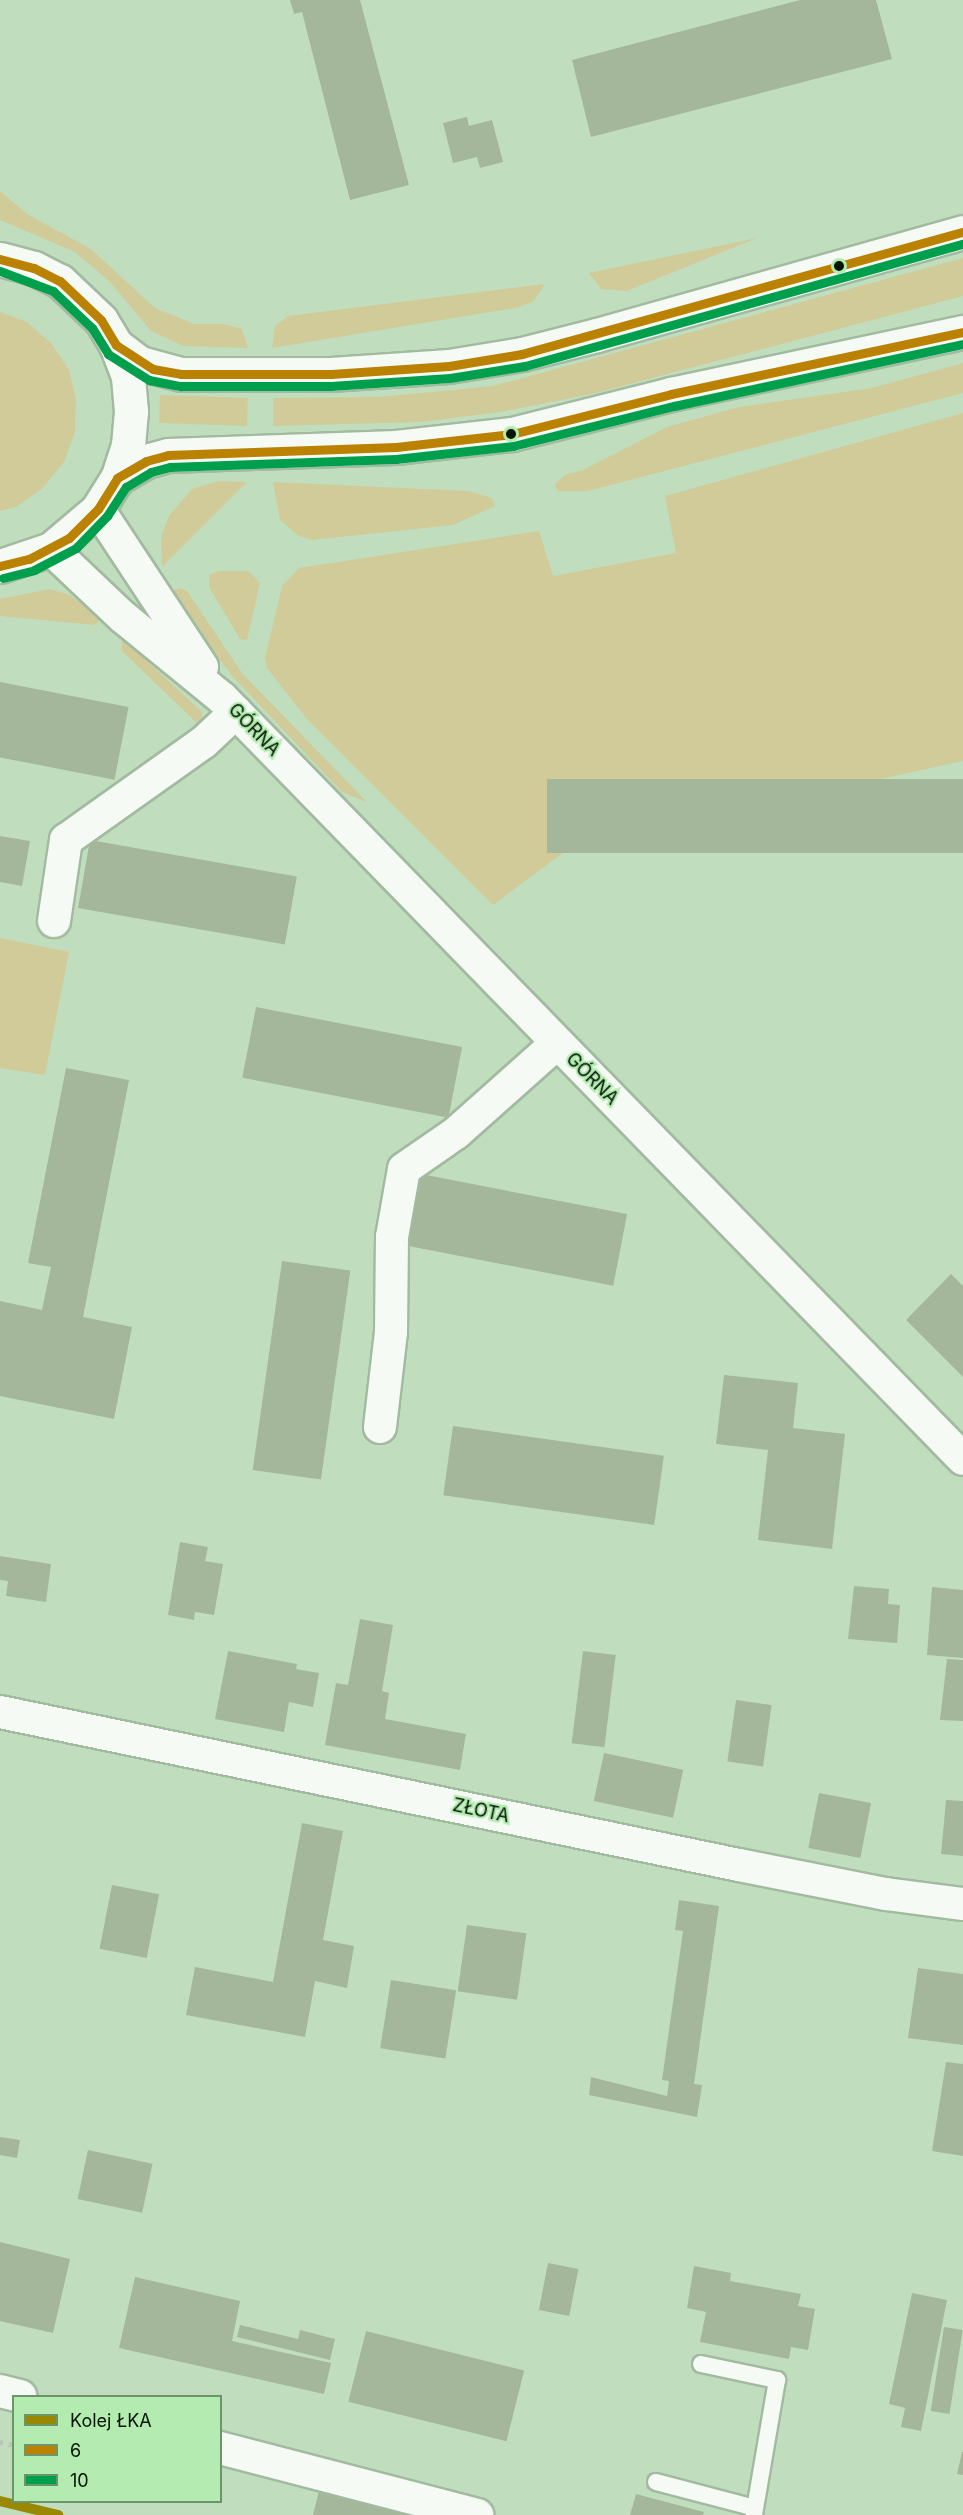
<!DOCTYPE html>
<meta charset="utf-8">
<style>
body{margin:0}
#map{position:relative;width:963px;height:2515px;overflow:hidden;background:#c0debe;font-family:Inter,sans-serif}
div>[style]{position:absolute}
.green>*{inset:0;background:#d0cb99;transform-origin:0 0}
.building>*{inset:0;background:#a5b79b;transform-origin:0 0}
.roads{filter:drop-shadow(2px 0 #a2baa0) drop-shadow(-2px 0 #a2baa0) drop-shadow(0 2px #a2baa0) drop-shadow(0 -2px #a2baa0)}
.lane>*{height:16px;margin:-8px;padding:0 8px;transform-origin:8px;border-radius:8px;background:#f6faf5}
.street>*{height:32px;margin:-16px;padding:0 16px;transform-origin:16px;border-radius:16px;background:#f6faf5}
.secondary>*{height:33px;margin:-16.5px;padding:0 16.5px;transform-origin:16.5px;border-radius:16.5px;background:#f6faf5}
.rail>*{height:4.5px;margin-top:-2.25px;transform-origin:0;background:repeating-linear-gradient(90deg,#bac2b9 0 3px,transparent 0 9px)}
.bus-1>*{height:9px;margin:-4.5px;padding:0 4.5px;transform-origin:4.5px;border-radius:4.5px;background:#ba8200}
.bus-2>*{height:9px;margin:-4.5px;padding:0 4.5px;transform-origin:4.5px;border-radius:4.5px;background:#009f4d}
.rail-1>*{height:10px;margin:-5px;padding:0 5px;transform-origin:5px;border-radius:5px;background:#998902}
.dots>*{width:16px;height:16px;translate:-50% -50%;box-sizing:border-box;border:3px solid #b4ebb1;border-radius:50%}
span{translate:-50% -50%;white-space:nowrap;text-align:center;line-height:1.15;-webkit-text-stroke:4.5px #b4ebb1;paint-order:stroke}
.street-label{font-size:18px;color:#021402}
.legend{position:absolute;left:12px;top:2395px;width:210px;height:108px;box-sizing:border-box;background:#b4ebb1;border:2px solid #6d956b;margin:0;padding:8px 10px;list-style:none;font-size:18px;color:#021402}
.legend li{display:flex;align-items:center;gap:12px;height:30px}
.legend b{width:30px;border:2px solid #6d956b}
</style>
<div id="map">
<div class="green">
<i style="clip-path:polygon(0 191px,27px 214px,91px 249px,155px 308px,194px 324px,224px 324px,242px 329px,248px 348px,183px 346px,151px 331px,110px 282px,75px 252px,0 220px)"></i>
<i style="clip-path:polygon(757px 238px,627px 291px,601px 289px,589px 273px)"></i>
<i style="clip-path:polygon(963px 258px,963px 296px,596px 393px,501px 412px,421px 422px,273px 426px,273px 398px,379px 397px,493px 386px)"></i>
<i style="clip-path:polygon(545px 284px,533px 302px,515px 308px,272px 348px,275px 326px,288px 316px)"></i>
<i style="clip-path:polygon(0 312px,27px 322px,51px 343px,69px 370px,76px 400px,75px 432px,64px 462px,43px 488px,16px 507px,0 511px)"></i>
<i style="clip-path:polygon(963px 363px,963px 393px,588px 491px,557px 491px,555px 484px,565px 475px,583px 470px,667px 427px,739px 407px,872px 388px)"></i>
<i style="left:248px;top:398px;width:28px;height:88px;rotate:92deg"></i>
<i style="clip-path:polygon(963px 413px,963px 761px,571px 847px,493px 905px,306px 718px,267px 668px,265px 658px,282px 586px,299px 568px,539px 531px,553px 576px,676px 553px,665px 496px)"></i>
<i style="clip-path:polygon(219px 481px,247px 482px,162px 567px,161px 536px,169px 516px,192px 489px)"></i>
<i style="clip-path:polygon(273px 482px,468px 491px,492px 498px,495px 506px,453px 525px,312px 540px,299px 536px,280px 520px)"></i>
<i style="clip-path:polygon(219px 571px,248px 571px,260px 583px,247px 640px,240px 639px,209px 587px,209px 575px)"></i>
<i style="clip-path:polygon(180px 588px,187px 591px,242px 673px,367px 802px,342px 792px,233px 677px,169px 592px)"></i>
<i style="clip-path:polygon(50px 589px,70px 595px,102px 619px,94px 625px,0 616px,0 599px)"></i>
<i style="clip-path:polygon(122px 638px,202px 712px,203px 729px,122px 651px)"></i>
<i style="clip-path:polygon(0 938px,69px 952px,45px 1075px,0 1068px)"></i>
</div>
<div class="building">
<i style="clip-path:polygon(290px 0,360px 0,409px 185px,350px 200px,302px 12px,294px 14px)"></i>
<i style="clip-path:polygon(800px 0,876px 0,892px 59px,591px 137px,572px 60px)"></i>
<i style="clip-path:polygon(467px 117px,469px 126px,492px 120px,503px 162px,480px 168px,477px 157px,453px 163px,443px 123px)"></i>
<i style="left:0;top:682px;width:131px;height:74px;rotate:11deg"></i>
<i style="left:963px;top:779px;width:74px;height:416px;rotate:90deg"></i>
<i style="clip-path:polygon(0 836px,30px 841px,22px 886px,0 882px)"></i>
<i style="left:90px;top:840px;width:210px;height:69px;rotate:10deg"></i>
<i style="left:256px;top:1007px;width:210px;height:72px;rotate:11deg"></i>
<i style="clip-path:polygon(66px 1068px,129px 1080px,83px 1317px,132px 1327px,114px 1419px,0 1396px,0 1301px,42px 1310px,51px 1267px,28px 1263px)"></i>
<i style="left:421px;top:1174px;width:210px;height:73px;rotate:11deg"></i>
<i style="left:282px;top:1261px;width:69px;height:211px;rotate:8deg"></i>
<i style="clip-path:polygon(951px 1274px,963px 1286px,963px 1377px,906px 1320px)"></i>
<i style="clip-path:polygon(724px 1375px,798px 1383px,793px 1428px,845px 1434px,832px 1549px,758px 1540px,768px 1450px,716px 1444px)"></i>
<i style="left:453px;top:1426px;width:213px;height:70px;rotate:8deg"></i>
<i style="clip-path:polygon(180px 1542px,208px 1547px,205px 1561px,223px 1564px,214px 1615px,195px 1612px,194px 1620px,168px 1615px)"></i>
<i style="clip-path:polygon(0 1556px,51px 1564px,46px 1602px,6px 1596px,8px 1581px,0 1580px)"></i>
<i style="clip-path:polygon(854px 1586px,889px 1589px,888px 1604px,900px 1605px,897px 1643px,848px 1639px)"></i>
<i style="clip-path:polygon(932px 1587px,963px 1590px,963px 1658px,927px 1655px)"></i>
<i style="clip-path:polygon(360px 1619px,393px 1625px,382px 1691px,389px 1693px,385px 1719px,466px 1734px,460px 1770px,325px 1745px,336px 1683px,348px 1685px)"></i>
<i style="clip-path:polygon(228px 1651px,297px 1664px,296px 1669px,319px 1673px,313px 1707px,289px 1702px,284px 1732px,215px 1719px)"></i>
<i style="left:583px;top:1651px;width:33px;height:93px;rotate:7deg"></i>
<i style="clip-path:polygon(947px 1659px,963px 1660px,963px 1721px,940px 1720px)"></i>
<i style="left:736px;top:1700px;width:36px;height:62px;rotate:8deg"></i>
<i style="left:604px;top:1753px;width:81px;height:49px;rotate:12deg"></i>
<i style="left:819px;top:1793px;width:53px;height:56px;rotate:11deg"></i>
<i style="clip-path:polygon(946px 1800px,963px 1801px,963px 1856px,941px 1854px)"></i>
<i style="clip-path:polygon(302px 1823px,343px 1831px,323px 1940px,354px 1946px,347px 1988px,315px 1981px,305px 2037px,186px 2015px,195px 1967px,273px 1982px)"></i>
<i style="left:112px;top:1885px;width:48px;height:65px;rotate:11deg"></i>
<i style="clip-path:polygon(679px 1900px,719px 1906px,694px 2084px,702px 2085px,697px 2117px,589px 2095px,591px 2077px,667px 2096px,669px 2081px,662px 2080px,683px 1931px,675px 1930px)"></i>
<i style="left:467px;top:1925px;width:60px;height:67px;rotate:8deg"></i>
<i style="clip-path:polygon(918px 1968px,963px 1974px,963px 2045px,908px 2038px)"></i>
<i style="left:391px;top:1980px;width:66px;height:69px;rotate:9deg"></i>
<i style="clip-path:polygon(946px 2062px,963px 2064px,963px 2156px,932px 2151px)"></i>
<i style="clip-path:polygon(0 2137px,20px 2140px,17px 2158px,0 2155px)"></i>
<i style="left:88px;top:2150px;width:66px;height:50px;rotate:12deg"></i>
<i style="clip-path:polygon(0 2242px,70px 2259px,53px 2333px,0 2321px)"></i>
<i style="left:548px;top:2263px;width:31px;height:48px;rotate:11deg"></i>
<i style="clip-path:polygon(694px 2266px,731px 2273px,730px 2281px,801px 2294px,798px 2306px,815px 2309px,808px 2350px,791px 2347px,789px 2359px,700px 2342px,706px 2312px,687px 2308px)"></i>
<i style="clip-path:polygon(135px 2277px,240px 2301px,232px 2341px,331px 2363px,324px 2394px,119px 2348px)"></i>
<i style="clip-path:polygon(912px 2293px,947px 2300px,921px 2431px,901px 2427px,905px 2408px,889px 2404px)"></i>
<i style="clip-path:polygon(240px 2325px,298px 2339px,300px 2330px,335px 2339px,330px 2360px,237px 2337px)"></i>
<i style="left:944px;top:2327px;width:19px;height:85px;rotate:9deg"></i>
<i style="left:366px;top:2331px;width:163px;height:73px;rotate:14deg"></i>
<i style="clip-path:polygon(962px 2452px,963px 2452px,963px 2475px,957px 2474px)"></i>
<i style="clip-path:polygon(319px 2491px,413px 2514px,413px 2515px,313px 2515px)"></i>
<i style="clip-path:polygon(636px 2494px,704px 2512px,703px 2515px,630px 2515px)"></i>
</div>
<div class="roads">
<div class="lane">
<i style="left:701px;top:2364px;width:78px;rotate:11.9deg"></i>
<i style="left:777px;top:2380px;width:137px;rotate:99.7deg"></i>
<i style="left:656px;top:2482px;width:102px;rotate:14.7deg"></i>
</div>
<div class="street">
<i style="left:98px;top:509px;width:189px;rotate:56.6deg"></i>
<i style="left:51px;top:549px;width:99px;rotate:43.4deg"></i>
<i style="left:123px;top:617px;width:128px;rotate:39.3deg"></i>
<i style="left:222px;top:698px;width:1062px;rotate:45.76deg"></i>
<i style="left:54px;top:921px;width:82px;rotate:-81.6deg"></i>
<i style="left:66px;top:840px;width:169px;rotate:-35.4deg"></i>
<i style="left:204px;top:742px;width:44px;rotate:-43.2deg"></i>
<i style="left:380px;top:1427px;width:96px;rotate:-83.4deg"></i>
<i style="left:391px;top:1332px;width:95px;rotate:-89.4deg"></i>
<i style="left:392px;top:1237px;width:69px;rotate:-80deg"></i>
<i style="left:404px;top:1169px;width:63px;rotate:-34.7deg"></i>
<i style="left:456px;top:1133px;width:135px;rotate:-41.7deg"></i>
<i style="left:0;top:1712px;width:755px;rotate:11.7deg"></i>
<i style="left:739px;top:1865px;width:150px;rotate:11.2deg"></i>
<i style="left:886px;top:1894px;width:78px;rotate:7.4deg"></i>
<i style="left:0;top:2391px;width:21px;rotate:14deg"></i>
<i style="left:220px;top:2448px;width:266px;rotate:14.6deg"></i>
</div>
<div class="secondary">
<i style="left:0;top:259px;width:35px;rotate:15deg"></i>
<i style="left:34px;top:268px;width:29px;rotate:27deg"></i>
<i style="left:60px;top:281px;width:57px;rotate:43.6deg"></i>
<i style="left:101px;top:320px;width:29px;rotate:59deg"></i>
<i style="left:116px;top:345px;width:34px;rotate:69deg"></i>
<i style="left:128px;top:377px;width:34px;rotate:85deg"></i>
<i style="left:131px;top:411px;width:34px;rotate:95deg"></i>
<i style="left:128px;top:445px;width:35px;rotate:108deg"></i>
<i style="left:117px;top:478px;width:36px;rotate:122deg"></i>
<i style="left:98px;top:509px;width:62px;rotate:139.6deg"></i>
<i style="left:51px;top:549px;width:54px;rotate:161.6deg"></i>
<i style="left:116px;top:345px;width:30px;rotate:37deg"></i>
<i style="left:140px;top:363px;width:42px;rotate:15deg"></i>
<i style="left:181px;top:374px;width:150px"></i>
<i style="left:331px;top:374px;width:118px;rotate:-3.9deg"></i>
<i style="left:449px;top:366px;width:74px;rotate:-9.3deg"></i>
<i style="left:522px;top:354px;width:77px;rotate:-14.2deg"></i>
<i style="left:597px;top:335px;width:380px;rotate:-15.7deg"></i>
<i style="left:117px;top:478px;width:34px;rotate:-30deg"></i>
<i style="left:146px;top:461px;width:23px;rotate:-15deg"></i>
<i style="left:168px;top:455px;width:228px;rotate:-2deg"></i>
<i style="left:396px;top:447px;width:117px;rotate:-6.4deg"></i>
<i style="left:512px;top:434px;width:164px;rotate:-14.1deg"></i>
<i style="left:671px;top:394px;width:299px;rotate:-12deg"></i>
</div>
</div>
<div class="rail">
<i style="left:0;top:2442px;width:14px;rotate:12deg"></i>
</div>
<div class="bus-1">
<i style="left:0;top:259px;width:35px;rotate:15deg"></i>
<i style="left:34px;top:268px;width:29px;rotate:27deg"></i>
<i style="left:60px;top:281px;width:57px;rotate:43.6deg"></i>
<i style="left:101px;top:320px;width:29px;rotate:59deg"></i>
<i style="left:116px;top:345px;width:44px;rotate:33deg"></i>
<i style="left:153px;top:369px;width:28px;rotate:10deg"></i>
<i style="left:181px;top:374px;width:150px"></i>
<i style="left:331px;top:374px;width:118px;rotate:-3.9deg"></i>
<i style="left:449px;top:366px;width:74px;rotate:-9.3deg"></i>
<i style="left:522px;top:354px;width:458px;rotate:-15.5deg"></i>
<i style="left:0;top:566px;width:30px;rotate:-14deg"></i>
<i style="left:29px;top:559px;width:45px;rotate:-27.7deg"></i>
<i style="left:69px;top:538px;width:41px;rotate:-45deg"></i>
<i style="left:98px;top:509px;width:36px;rotate:-58deg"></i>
<i style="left:117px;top:478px;width:34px;rotate:-30deg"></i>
<i style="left:146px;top:461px;width:23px;rotate:-15deg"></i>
<i style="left:168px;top:455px;width:228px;rotate:-2deg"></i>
<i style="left:396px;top:447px;width:117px;rotate:-6.4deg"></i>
<i style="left:512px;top:434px;width:164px;rotate:-14.1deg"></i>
<i style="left:671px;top:394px;width:299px;rotate:-12deg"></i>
</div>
<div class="bus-2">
<i style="left:0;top:271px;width:57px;rotate:20.7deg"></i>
<i style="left:53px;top:291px;width:54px;rotate:43.5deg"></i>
<i style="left:92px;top:328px;width:31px;rotate:58deg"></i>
<i style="left:108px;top:354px;width:49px;rotate:32.4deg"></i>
<i style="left:149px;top:380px;width:33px;rotate:11deg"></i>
<i style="left:181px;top:386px;width:150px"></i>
<i style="left:331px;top:386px;width:119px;rotate:-3.8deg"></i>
<i style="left:450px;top:378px;width:76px;rotate:-9.1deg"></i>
<i style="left:525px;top:366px;width:455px;rotate:-15.6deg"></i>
<i style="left:3px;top:578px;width:32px;rotate:-14deg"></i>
<i style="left:34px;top:570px;width:47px;rotate:-27.6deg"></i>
<i style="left:76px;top:548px;width:45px;rotate:-45.9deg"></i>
<i style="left:107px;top:516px;width:35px;rotate:-57deg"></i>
<i style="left:126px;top:487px;width:29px;rotate:-31deg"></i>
<i style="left:151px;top:472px;width:20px;rotate:-15deg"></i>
<i style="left:170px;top:467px;width:226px;rotate:-2deg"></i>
<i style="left:396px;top:459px;width:118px;rotate:-6.3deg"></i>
<i style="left:513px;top:446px;width:166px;rotate:-14deg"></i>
<i style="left:674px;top:406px;width:296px;rotate:-12.1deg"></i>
</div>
<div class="rail-1">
<i style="left:0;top:2501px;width:60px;rotate:13.6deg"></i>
</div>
<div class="dots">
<i style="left:839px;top:266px;background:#021402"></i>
<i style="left:511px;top:434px;background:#021402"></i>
</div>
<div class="street-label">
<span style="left:254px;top:730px;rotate:46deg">GÓRNA</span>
<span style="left:592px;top:1079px;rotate:45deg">GÓRNA</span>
<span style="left:481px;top:1811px;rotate:12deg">ZŁOTA</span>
</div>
<ul class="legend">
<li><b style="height:8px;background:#998902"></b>Kolej ŁKA</li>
<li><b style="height:8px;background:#ba8200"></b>6</li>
<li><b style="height:8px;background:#009f4d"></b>10</li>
</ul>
</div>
